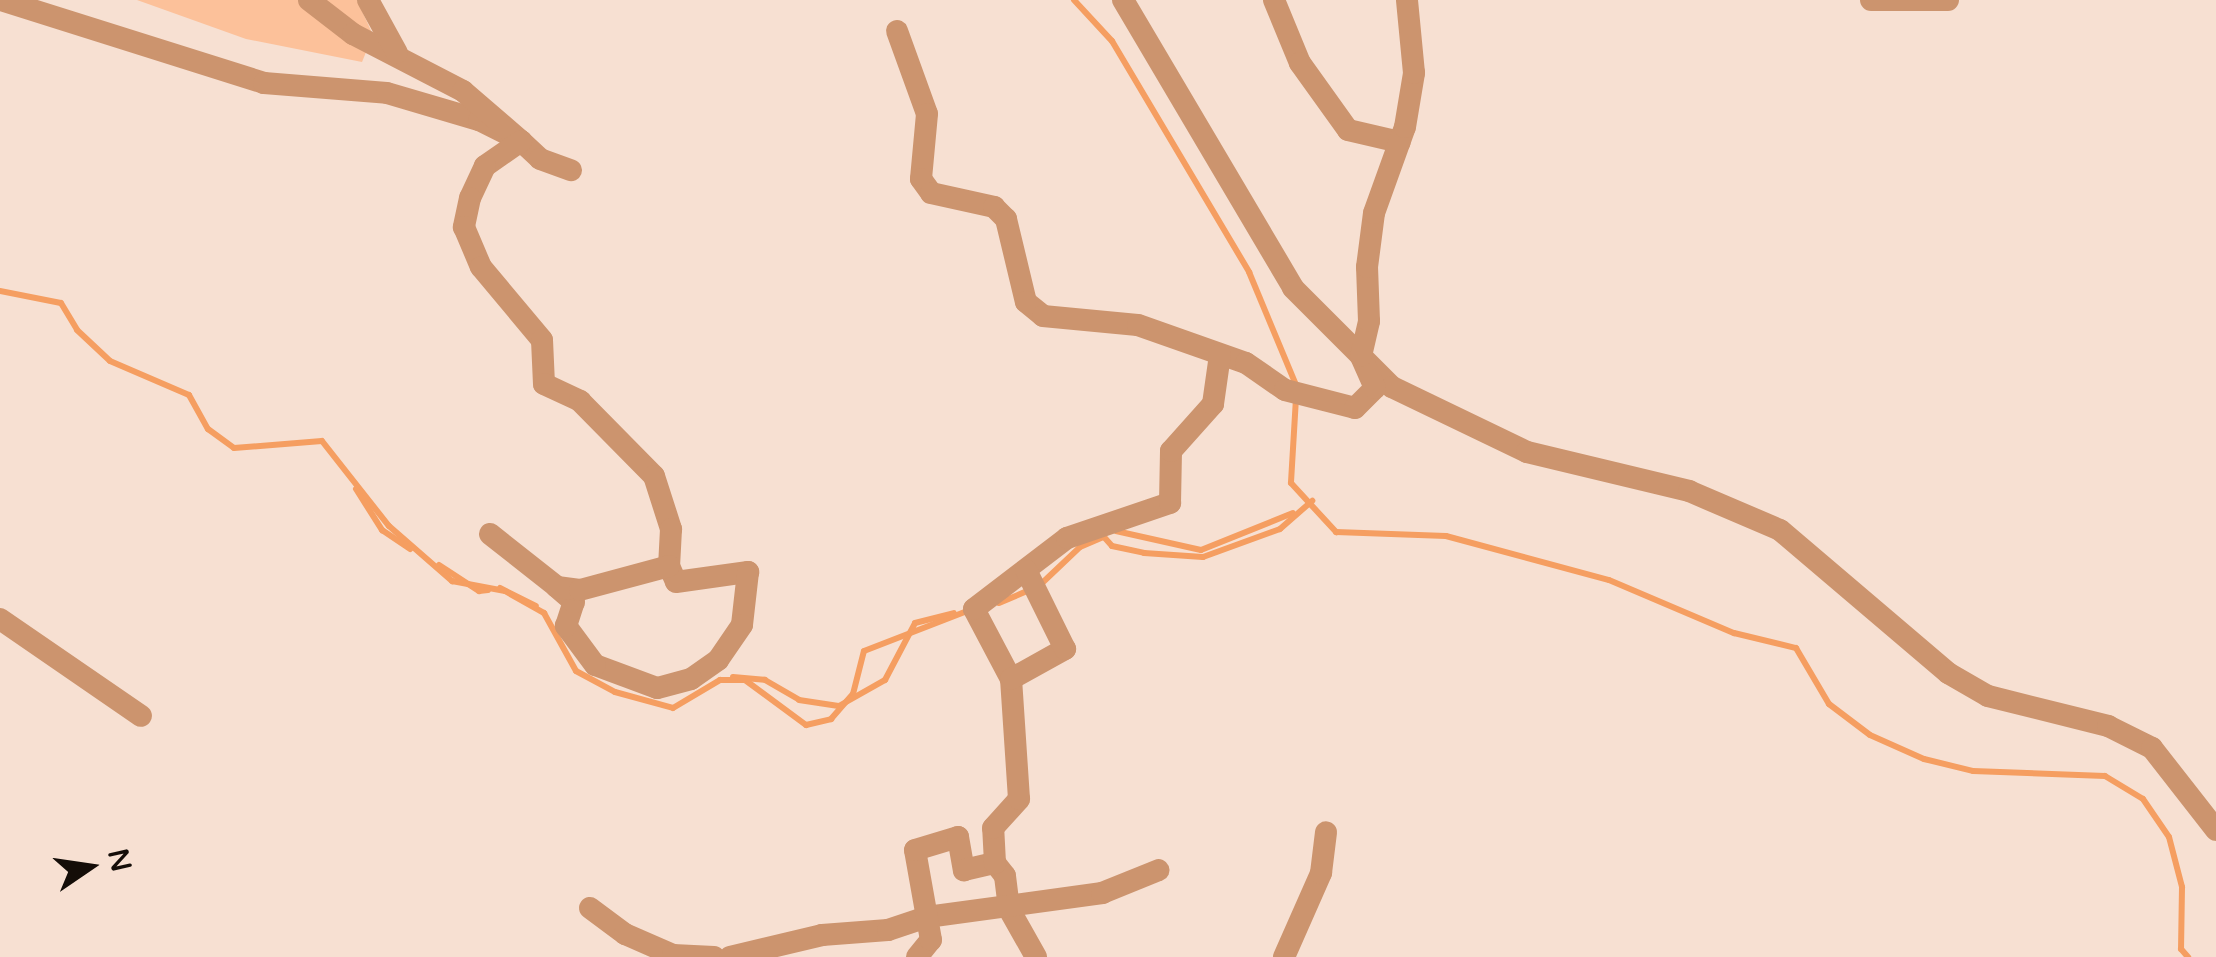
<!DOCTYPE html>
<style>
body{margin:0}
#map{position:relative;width:2216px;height:957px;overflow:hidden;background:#f7e0d2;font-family:"Varela Round",sans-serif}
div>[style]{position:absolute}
.green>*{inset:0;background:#fcc19a}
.stream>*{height:6px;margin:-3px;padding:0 3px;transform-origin:3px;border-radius:3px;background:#f59e61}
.street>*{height:22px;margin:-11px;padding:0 11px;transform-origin:11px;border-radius:11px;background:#cc946e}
span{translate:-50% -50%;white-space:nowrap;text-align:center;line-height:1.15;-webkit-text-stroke:10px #f7e0d2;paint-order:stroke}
.north{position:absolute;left:40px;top:817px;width:100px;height:100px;-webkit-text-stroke:8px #f7e0d2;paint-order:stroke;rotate:77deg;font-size:28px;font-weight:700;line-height:40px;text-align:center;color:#140d08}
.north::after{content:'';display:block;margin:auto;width:35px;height:45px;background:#140d08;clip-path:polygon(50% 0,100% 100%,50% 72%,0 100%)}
</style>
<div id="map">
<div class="green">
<i style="clip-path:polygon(137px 0,357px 0,373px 35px,362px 62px,246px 39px)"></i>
</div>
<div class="stream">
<i style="left:1074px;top:0;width:56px;rotate:47.2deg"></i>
<i style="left:1112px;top:41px;width:269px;rotate:59.3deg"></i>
<i style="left:1249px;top:272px;width:122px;rotate:67.4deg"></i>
<i style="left:0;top:291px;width:62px;rotate:11.1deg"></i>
<i style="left:61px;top:303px;width:31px;rotate:59deg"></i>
<i style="left:77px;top:330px;width:45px;rotate:43.2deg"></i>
<i style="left:110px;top:361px;width:86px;rotate:23.3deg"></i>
<i style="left:189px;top:395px;width:39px;rotate:61deg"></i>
<i style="left:208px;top:429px;width:32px;rotate:36deg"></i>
<i style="left:234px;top:448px;width:88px;rotate:-4.5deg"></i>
<i style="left:322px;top:441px;width:108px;rotate:51.8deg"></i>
<i style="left:389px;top:526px;width:84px;rotate:41.1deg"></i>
<i style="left:452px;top:581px;width:54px;rotate:10.7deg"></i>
<i style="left:505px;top:591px;width:45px;rotate:29.4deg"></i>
<i style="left:544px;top:613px;width:66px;rotate:61.1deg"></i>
<i style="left:576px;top:671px;width:44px;rotate:28.3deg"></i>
<i style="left:615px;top:692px;width:60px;rotate:15.4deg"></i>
<i style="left:673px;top:708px;width:55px;rotate:-30.8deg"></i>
<i style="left:720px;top:680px;width:25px"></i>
<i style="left:745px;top:680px;width:76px;rotate:36.4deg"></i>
<i style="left:806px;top:725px;width:26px;rotate:-13deg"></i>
<i style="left:831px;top:719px;width:33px;rotate:-49deg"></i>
<i style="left:853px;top:694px;width:44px;rotate:-75.7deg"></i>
<i style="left:864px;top:651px;width:110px;rotate:-21.2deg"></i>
<i style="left:1296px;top:398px;width:85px;rotate:93.4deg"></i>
<i style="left:1291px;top:483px;width:67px;rotate:47.4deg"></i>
<i style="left:1336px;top:532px;width:110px;rotate:2.1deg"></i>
<i style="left:1446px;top:536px;width:169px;rotate:15.1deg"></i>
<i style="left:1609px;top:580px;width:136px;rotate:23deg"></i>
<i style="left:1734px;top:633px;width:64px;rotate:13.6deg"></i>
<i style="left:1796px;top:648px;width:65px;rotate:59.5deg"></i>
<i style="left:1829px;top:704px;width:51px;rotate:37.1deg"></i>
<i style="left:1870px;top:735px;width:59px;rotate:24deg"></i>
<i style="left:1924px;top:759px;width:50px;rotate:13.8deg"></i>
<i style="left:1973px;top:771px;width:132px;rotate:2.2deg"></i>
<i style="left:2105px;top:776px;width:44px;rotate:31.2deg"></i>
<i style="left:2143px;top:799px;width:46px;rotate:55.6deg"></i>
<i style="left:2169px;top:837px;width:52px;rotate:75.4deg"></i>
<i style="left:2182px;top:887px;width:62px;rotate:90.9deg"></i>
<i style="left:2181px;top:949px;width:11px;rotate:49deg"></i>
<i style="left:356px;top:489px;width:49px;rotate:57.6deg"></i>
<i style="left:382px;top:530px;width:34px;rotate:34deg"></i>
<i style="left:1116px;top:531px;width:87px;rotate:12.6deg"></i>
<i style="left:1201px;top:550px;width:99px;rotate:-21.9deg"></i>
<i style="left:439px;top:565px;width:48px;rotate:33deg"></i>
<i style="left:479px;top:591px;width:9px;rotate:-6deg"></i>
<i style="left:1040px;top:585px;width:55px;rotate:-43.5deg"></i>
<i style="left:1080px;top:547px;width:26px;rotate:-23deg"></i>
<i style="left:1104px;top:537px;width:12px;rotate:48deg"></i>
<i style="left:1112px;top:546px;width:33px;rotate:12deg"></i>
<i style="left:1144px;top:553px;width:59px;rotate:3.9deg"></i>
<i style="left:1203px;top:557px;width:82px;rotate:-20deg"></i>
<i style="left:1280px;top:529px;width:43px;rotate:-41.2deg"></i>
<i style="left:500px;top:588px;width:40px;rotate:26.6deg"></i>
<i style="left:999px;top:603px;width:33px;rotate:-23deg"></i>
<i style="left:733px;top:677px;width:32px;rotate:5deg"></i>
<i style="left:765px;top:680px;width:39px;rotate:30deg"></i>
<i style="left:799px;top:700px;width:40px;rotate:8.5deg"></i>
<i style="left:839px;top:706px;width:53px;rotate:-29.5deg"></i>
<i style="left:885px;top:680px;width:64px;rotate:-62.2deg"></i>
<i style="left:915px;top:623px;width:40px;rotate:-14.4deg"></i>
</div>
<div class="street">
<i style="left:1px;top:0;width:276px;rotate:17.5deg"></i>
<i style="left:264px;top:83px;width:123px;rotate:4.6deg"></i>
<i style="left:387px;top:93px;width:96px;rotate:16.4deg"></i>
<i style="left:479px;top:120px;width:47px;rotate:26.6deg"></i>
<i style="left:521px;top:141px;width:26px;rotate:43deg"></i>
<i style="left:540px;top:159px;width:33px;rotate:20deg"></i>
<i style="left:309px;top:0;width:56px;rotate:37.7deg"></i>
<i style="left:353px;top:34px;width:124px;rotate:27.4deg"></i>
<i style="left:463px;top:91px;width:77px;rotate:40.8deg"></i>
<i style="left:521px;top:141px;width:44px;rotate:145.2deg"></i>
<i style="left:485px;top:166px;width:35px;rotate:115deg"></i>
<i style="left:470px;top:198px;width:30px;rotate:102deg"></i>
<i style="left:464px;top:227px;width:43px;rotate:67deg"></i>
<i style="left:481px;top:267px;width:95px;rotate:50.1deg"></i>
<i style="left:542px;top:340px;width:44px;rotate:87.4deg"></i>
<i style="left:544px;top:384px;width:40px;rotate:25deg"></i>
<i style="left:580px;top:401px;width:105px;rotate:45.4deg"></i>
<i style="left:654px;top:476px;width:56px;rotate:72.2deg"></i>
<i style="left:671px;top:529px;width:37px;rotate:93deg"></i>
<i style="left:669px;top:566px;width:17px;rotate:66deg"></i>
<i style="left:676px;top:582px;width:73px;rotate:-7.9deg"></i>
<i style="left:748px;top:572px;width:53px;rotate:96.5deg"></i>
<i style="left:742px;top:625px;width:42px;rotate:124.4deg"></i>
<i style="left:718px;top:660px;width:33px;rotate:145deg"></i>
<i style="left:691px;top:679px;width:35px;rotate:165deg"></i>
<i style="left:657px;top:688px;width:66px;rotate:-159.6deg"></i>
<i style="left:595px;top:665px;width:49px;rotate:-126.6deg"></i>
<i style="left:566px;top:626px;width:25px;rotate:-72deg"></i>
<i style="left:574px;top:602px;width:23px;rotate:-139deg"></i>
<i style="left:368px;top:0;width:60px;rotate:61.3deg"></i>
<i style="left:1123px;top:0;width:334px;rotate:59.4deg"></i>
<i style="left:1293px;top:288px;width:140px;rotate:45deg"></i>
<i style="left:1392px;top:387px;width:150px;rotate:25.7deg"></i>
<i style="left:1527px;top:452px;width:167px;rotate:13.5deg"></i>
<i style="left:1689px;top:491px;width:99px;rotate:23.2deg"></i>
<i style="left:1780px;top:530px;width:221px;rotate:40.4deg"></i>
<i style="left:1948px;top:673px;width:46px;rotate:29.9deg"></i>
<i style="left:1988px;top:696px;width:124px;rotate:14deg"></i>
<i style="left:2108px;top:726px;width:49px;rotate:26.6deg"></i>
<i style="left:2152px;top:748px;width:104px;rotate:52deg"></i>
<i style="left:1274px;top:0;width:68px;rotate:67.6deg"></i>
<i style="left:1300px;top:63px;width:82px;rotate:54.4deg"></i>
<i style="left:1348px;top:130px;width:53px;rotate:13deg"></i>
<i style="left:1871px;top:0;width:77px"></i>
<i style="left:897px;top:31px;width:88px;rotate:70.1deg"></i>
<i style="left:927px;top:114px;width:65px;rotate:95.3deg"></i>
<i style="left:921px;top:179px;width:17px;rotate:54deg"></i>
<i style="left:931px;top:193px;width:65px;rotate:12.5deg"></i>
<i style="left:994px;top:207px;width:17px;rotate:45deg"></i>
<i style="left:1006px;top:219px;width:85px;rotate:76.5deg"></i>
<i style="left:1026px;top:302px;width:22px;rotate:39deg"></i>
<i style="left:1043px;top:316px;width:95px;rotate:5.4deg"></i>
<i style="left:1138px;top:325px;width:114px;rotate:19.4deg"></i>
<i style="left:1246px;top:363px;width:47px;rotate:34.7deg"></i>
<i style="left:1285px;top:390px;width:72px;rotate:14.4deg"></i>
<i style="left:1355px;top:408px;width:28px;rotate:-45deg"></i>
<i style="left:1375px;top:388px;width:35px;rotate:-114deg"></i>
<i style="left:1361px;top:356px;width:36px;rotate:-77deg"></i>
<i style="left:1369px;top:321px;width:54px;rotate:-92.1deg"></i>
<i style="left:1367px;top:267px;width:54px;rotate:-82.6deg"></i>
<i style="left:1374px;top:213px;width:91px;rotate:-70.2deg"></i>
<i style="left:1405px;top:127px;width:55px;rotate:-80.5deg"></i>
<i style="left:1414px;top:73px;width:73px;rotate:-95.5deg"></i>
<i style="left:490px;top:534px;width:85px;rotate:38.3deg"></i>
<i style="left:557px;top:587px;width:23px;rotate:7deg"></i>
<i style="left:580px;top:590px;width:92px;rotate:-15.1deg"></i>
<i style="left:0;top:619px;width:171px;rotate:34.5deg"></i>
<i style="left:1011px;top:679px;width:79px;rotate:-117.9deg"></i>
<i style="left:974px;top:609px;width:117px;rotate:-37.4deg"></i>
<i style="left:1067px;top:538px;width:109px;rotate:-18.8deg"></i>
<i style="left:1170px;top:503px;width:52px;rotate:-88.9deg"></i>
<i style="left:1171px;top:451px;width:63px;rotate:-48.2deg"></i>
<i style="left:1213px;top:404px;width:49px;rotate:-81.9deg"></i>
<i style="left:995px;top:863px;width:16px;rotate:52deg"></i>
<i style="left:1005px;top:876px;width:33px;rotate:83deg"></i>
<i style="left:1009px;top:909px;width:55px;rotate:60.6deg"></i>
<i style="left:590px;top:908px;width:44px;rotate:36.6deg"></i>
<i style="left:625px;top:934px;width:52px;rotate:23.6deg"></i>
<i style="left:673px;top:955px;width:41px;rotate:2.8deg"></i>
<i style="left:730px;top:957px;width:95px;rotate:-13.4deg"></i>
<i style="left:822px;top:935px;width:66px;rotate:-4.3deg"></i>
<i style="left:888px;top:930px;width:41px;rotate:-18.4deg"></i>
<i style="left:927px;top:917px;width:177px;rotate:-7.8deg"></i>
<i style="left:1102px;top:893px;width:61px;rotate:-22deg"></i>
<i style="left:917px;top:957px;width:22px;rotate:-51deg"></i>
<i style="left:931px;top:940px;width:91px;rotate:-100.1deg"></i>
<i style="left:915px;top:850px;width:45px;rotate:-16.8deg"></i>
<i style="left:958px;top:837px;width:34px;rotate:80deg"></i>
<i style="left:964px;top:870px;width:32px;rotate:-13deg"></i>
<i style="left:995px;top:863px;width:35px;rotate:-93deg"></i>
<i style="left:993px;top:828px;width:39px;rotate:-48deg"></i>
<i style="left:1019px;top:799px;width:120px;rotate:-93.8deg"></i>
<i style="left:1011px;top:679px;width:62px;rotate:-29.1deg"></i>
<i style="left:1065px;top:649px;width:88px;rotate:-116.3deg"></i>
<i style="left:1284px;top:957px;width:92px;rotate:-66.2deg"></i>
<i style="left:1321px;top:873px;width:41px;rotate:-83deg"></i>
</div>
<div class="north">N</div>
</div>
